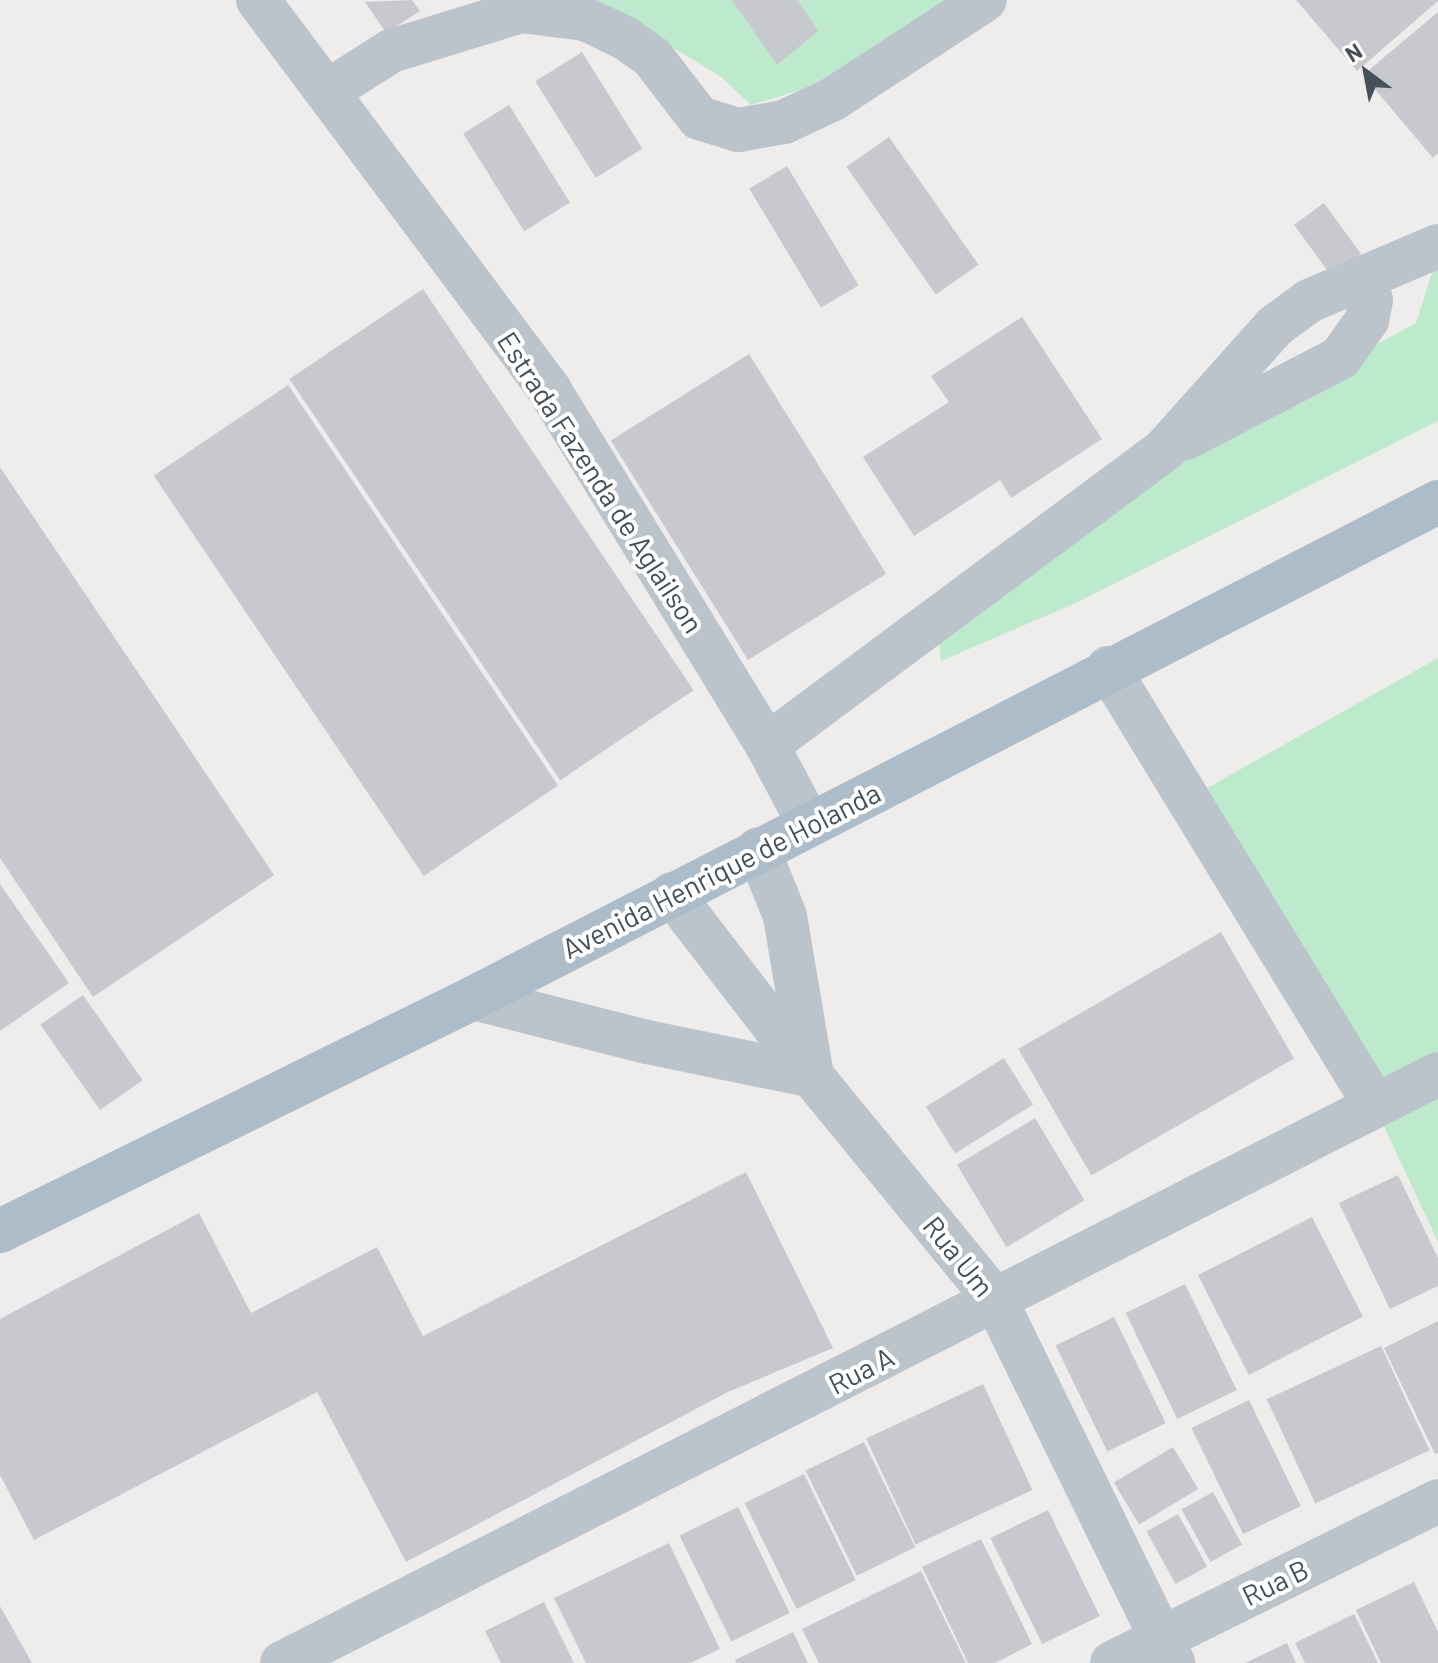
<!DOCTYPE html>
<style>
body{margin:0}
#map{position:relative;width:1438px;height:1663px;overflow:hidden;background:#efecec;font-family:Barlow,sans-serif}
div>[style]{position:absolute}
.green>*{inset:0;background:#bdeacd}
.building>*{inset:0;background:#c7c9cf;transform-origin:0 0}
.minor>*{height:44px;margin:-22px;padding:0 22px;transform-origin:22px;border-radius:22px;background:#bbc4ca}
.major>*{height:44px;margin:-22px;padding:0 22px;transform-origin:22px;border-radius:22px;background:#adbcc9}
span{translate:-50% -50%;white-space:nowrap;text-align:center;line-height:1.15;-webkit-text-stroke:8px #fff;paint-order:stroke}
.street-label{font-size:28px;color:#465058}
.north{position:absolute;left:1326px;top:32px;width:80px;height:80px;-webkit-text-stroke:6px #fff;paint-order:stroke;rotate:328deg;font-size:22px;font-weight:700;line-height:32px;text-align:center;color:#465058}
.north::after{content:'';display:block;margin:auto;width:28px;height:36px;background:#465058;clip-path:polygon(50% 0,100% 100%,50% 72%,0 100%)}
</style>
<div id="map">
<div class="green">
<i style="clip-path:polygon(571px 0,946px 0,840px 78px,751px 105px,720px 76px,602px 5px)"></i>
<i style="clip-path:polygon(1438px 254px,1438px 421px,1078px 602px,941px 661px,937px 629px,1245px 416px,1416px 323px)"></i>
<i style="clip-path:polygon(1438px 658px,1438px 1242px,1374px 1105px,1207px 788px)"></i>
</div>
<div class="building">
<i style="clip-path:polygon(412px 0,420px 11px,386px 33px,365px 2px)"></i>
<i style="clip-path:polygon(732px 0,798px 0,818px 31px,777px 65px)"></i>
<i style="clip-path:polygon(1296px 0,1438px 0,1438px 1px,1357px 71px)"></i>
<i style="clip-path:polygon(1438px 12px,1438px 153px,1433px 158px,1363px 75px)"></i>
<i style="left:582px;top:52px;width:114px;height:55px;rotate:58deg"></i>
<i style="left:509px;top:105px;width:115px;height:54px;rotate:58deg"></i>
<i style="left:889px;top:137px;width:156px;height:52px;rotate:55deg"></i>
<i style="left:787px;top:166px;width:139px;height:44px;rotate:59deg"></i>
<i style="left:1324px;top:203px;width:63px;height:37px;rotate:54deg"></i>
<i style="left:423px;top:289px;width:484px;height:161px;rotate:56deg"></i>
<i style="clip-path:polygon(1022px 317px,1102px 439px,1011px 498px,1000px 480px,914px 536px,863px 457px,949px 402px,931px 376px)"></i>
<i style="left:749px;top:354px;width:259px;height:163px;rotate:58deg"></i>
<i style="left:288px;top:385px;width:483px;height:162px;rotate:56deg"></i>
<i style="clip-path:polygon(0 467px,274px 875px,93px 997px,0 858px)"></i>
<i style="clip-path:polygon(0 884px,69px 983px,0 1031px)"></i>
<i style="left:1221px;top:932px;width:146px;height:234px;rotate:60deg"></i>
<i style="left:83px;top:995px;width:104px;height:52px;rotate:55deg"></i>
<i style="left:1004px;top:1058px;width:55px;height:92px;rotate:58deg"></i>
<i style="left:1035px;top:1118px;width:96px;height:91px;rotate:59deg"></i>
<i style="clip-path:polygon(746px 1172px,833px 1348px,728px 1392px,406px 1562px,317px 1392px,34px 1540px,0 1475px,0 1319px,199px 1213px,251px 1313px,377px 1247px,423px 1336px)"></i>
<i style="clip-path:polygon(1398px 1175px,1438px 1258px,1438px 1286px,1390px 1309px,1339px 1203px)"></i>
<i style="left:1312px;top:1217px;width:112px;height:128px;rotate:63deg"></i>
<i style="left:1185px;top:1284px;width:118px;height:66px;rotate:64deg"></i>
<i style="left:1114px;top:1317px;width:118px;height:65px;rotate:64deg"></i>
<i style="clip-path:polygon(1438px 1321px,1438px 1453px,1435px 1454px,1384px 1348px)"></i>
<i style="left:1381px;top:1346px;width:115px;height:126px;rotate:65deg"></i>
<i style="left:983px;top:1384px;width:117px;height:129px;rotate:65deg"></i>
<i style="left:1249px;top:1400px;width:118px;height:64px;rotate:64deg"></i>
<i style="left:864px;top:1442px;width:117px;height:65px;rotate:64deg"></i>
<i style="left:1173px;top:1447px;width:49px;height:69px;rotate:59deg"></i>
<i style="left:804px;top:1474px;width:118px;height:66px;rotate:64deg"></i>
<i style="left:1213px;top:1492px;width:60px;height:36px;rotate:61deg"></i>
<i style="left:738px;top:1507px;width:118px;height:65px;rotate:64deg"></i>
<i style="left:1048px;top:1510px;width:118px;height:64px;rotate:64deg"></i>
<i style="left:1178px;top:1514px;width:60px;height:36px;rotate:61deg"></i>
<i style="clip-path:polygon(981px 1539px,1032px 1644px,995px 1663px,968px 1663px,922px 1567px)"></i>
<i style="clip-path:polygon(669px 1543px,720px 1649px,690px 1663px,586px 1663px,554px 1598px)"></i>
<i style="clip-path:polygon(921px 1571px,966px 1663px,819px 1663px,802px 1629px)"></i>
<i style="clip-path:polygon(1414px 1582px,1438px 1632px,1438px 1663px,1381px 1663px,1356px 1610px)"></i>
<i style="clip-path:polygon(544px 1602px,574px 1663px,501px 1663px,485px 1631px)"></i>
<i style="clip-path:polygon(0 1606px,32px 1663px,0 1663px)"></i>
<i style="clip-path:polygon(1354px 1614px,1378px 1663px,1305px 1663px,1295px 1643px)"></i>
<i style="clip-path:polygon(793px 1632px,808px 1663px,736px 1663px,735px 1660px)"></i>
<i style="clip-path:polygon(1287px 1643px,1296px 1663px,1245px 1663px)"></i>
</div>
<div class="minor">
<i style="left:258px;top:0;width:488px;rotate:53.2deg"></i>
<i style="left:550px;top:391px;width:415px;rotate:58.5deg"></i>
<i style="left:767px;top:745px;width:89px;rotate:62deg"></i>
<i style="left:328px;top:91px;width:75px;rotate:-32.4deg"></i>
<i style="left:391px;top:51px;width:136px;rotate:-17.1deg"></i>
<i style="left:521px;top:11px;width:64px;rotate:7.1deg"></i>
<i style="left:585px;top:19px;width:44px;rotate:25.4deg"></i>
<i style="left:625px;top:38px;width:33px;rotate:35deg"></i>
<i style="left:652px;top:57px;width:77px;rotate:52.4deg"></i>
<i style="left:699px;top:118px;width:41px;rotate:17.1deg"></i>
<i style="left:738px;top:130px;width:47px;rotate:-9.9deg"></i>
<i style="left:784px;top:122px;width:54px;rotate:-25.1deg"></i>
<i style="left:833px;top:99px;width:181px;rotate:-33.1deg"></i>
<i style="left:1186px;top:438px;width:174px;rotate:-27.5deg"></i>
<i style="left:1340px;top:358px;width:47px;rotate:-54.6deg"></i>
<i style="left:1367px;top:320px;width:20px;rotate:-79deg"></i>
<i style="left:1371px;top:300px;width:24px;rotate:-107deg"></i>
<i style="left:1108px;top:668px;width:512px;rotate:58.58deg"></i>
<i style="left:767px;top:745px;width:496px;rotate:-36.6deg"></i>
<i style="left:1165px;top:449px;width:165px;rotate:-48.2deg"></i>
<i style="left:1275px;top:326px;width:42px;rotate:-36.3deg"></i>
<i style="left:1309px;top:301px;width:140px;rotate:-23.1deg"></i>
<i style="left:672px;top:894px;width:230px;rotate:52.4deg"></i>
<i style="left:812px;top:1076px;width:291px;rotate:50.7deg"></i>
<i style="left:996px;top:1301px;width:403px;rotate:63.9deg"></i>
<i style="left:473px;top:998px;width:179px;rotate:14.2deg"></i>
<i style="left:647px;top:1042px;width:168px;rotate:11.6deg"></i>
<i style="left:812px;top:1076px;width:162px;rotate:-99.6deg"></i>
<i style="left:785px;top:916px;width:72px;rotate:-111.9deg"></i>
<i style="left:282px;top:1663px;width:1297px;rotate:-27deg"></i>
<i style="left:1112px;top:1663px;width:364px;rotate:-26.4deg"></i>
</div>
<div class="major">
<i style="left:0;top:1231px;width:527px;rotate:-26.22deg"></i>
<i style="left:473px;top:998px;width:1085px;rotate:-27.2deg"></i>
</div>
<div class="street-label">
<span style="left:601px;top:482px;rotate:57deg">Estrada Fazenda de Aglailson</span>
<span style="left:721px;top:870px;rotate:-27deg">Avenida Henrique de Holanda</span>
<span style="left:959px;top:1256px;rotate:51deg">Rua Um</span>
<span style="left:861px;top:1370px;rotate:-27deg">Rua A</span>
<span style="left:1275px;top:1582px;rotate:-26deg">Rua B</span>
</div>
<div class="north">N</div>
</div>
